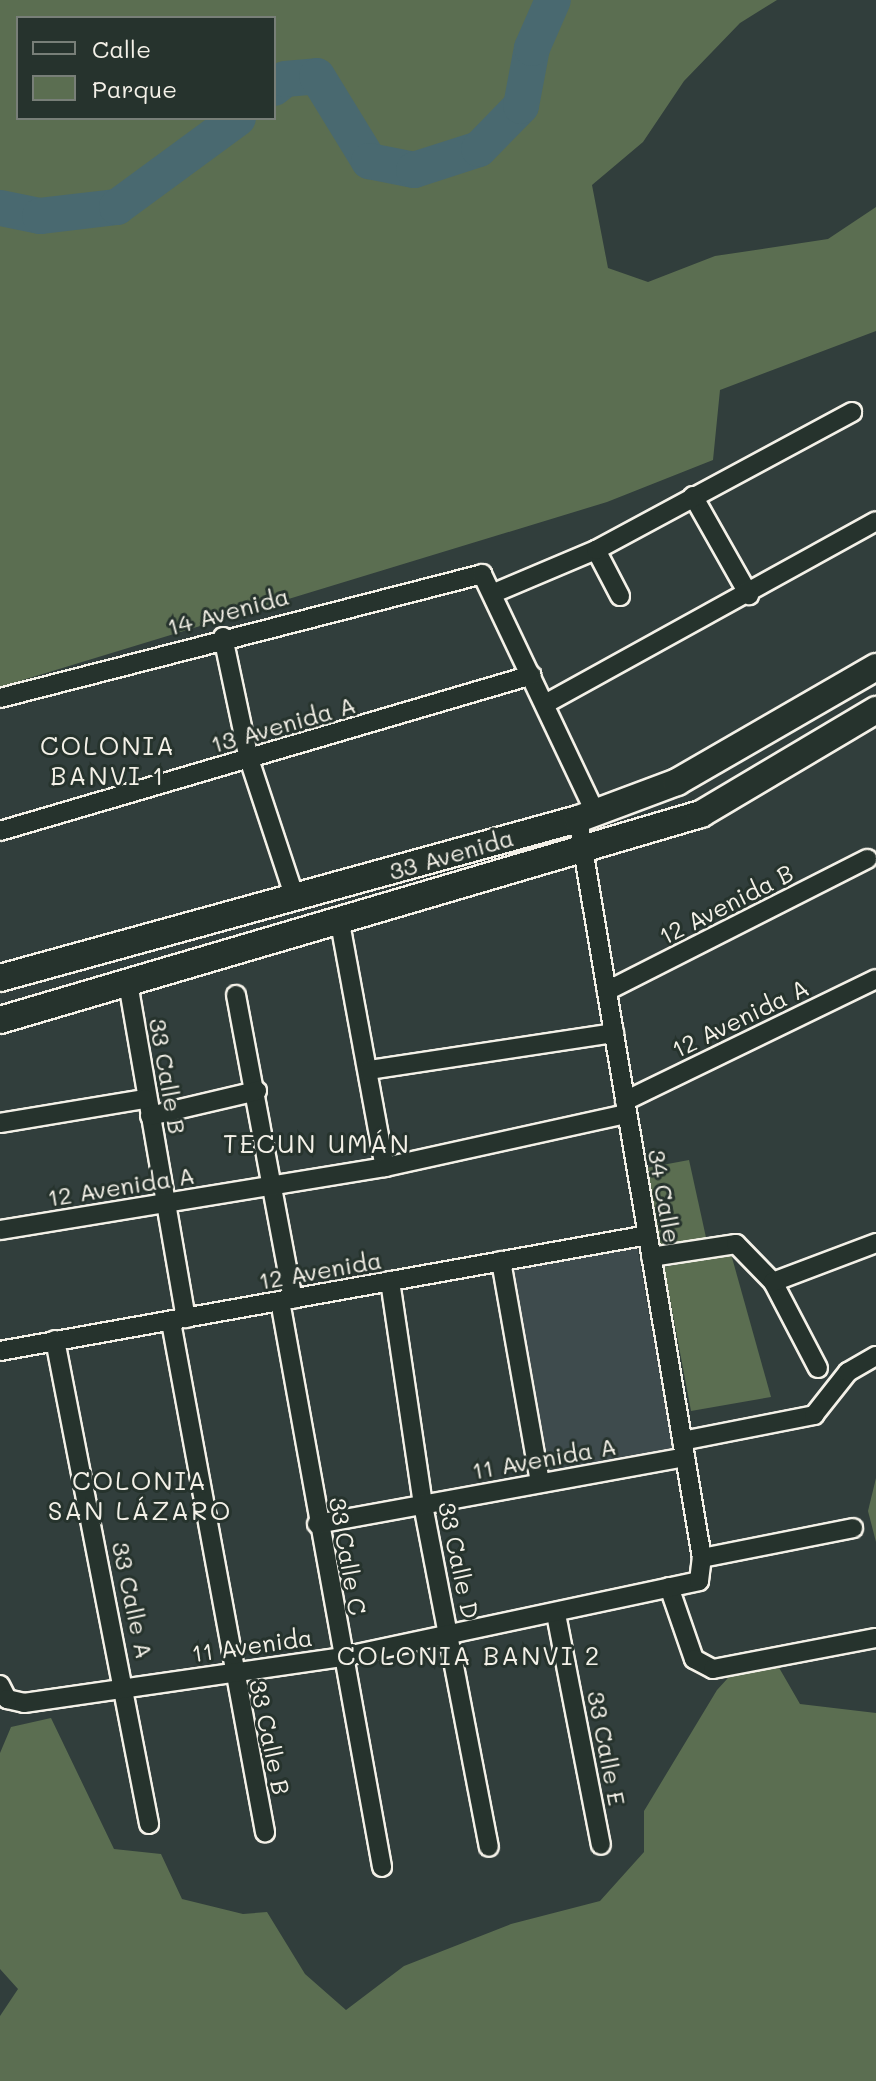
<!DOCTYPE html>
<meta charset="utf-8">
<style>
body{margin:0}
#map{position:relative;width:876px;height:2081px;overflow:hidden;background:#313e3c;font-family:Mali,sans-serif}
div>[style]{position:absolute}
.built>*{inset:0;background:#3e4b4d;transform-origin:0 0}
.green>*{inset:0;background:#5b6e51}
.river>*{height:36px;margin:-18px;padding:0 18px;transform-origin:18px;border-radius:18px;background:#496970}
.roads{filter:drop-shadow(2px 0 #f4f1e8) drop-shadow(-2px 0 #f4f1e8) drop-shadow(0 2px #f4f1e8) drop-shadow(0 -2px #f4f1e8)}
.street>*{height:18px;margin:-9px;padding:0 9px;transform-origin:9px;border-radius:9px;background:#26332d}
.secondary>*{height:26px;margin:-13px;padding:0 13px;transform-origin:13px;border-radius:13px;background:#26332d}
span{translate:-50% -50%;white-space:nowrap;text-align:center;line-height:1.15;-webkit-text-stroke:6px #26332d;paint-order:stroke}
.street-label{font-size:24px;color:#f4f1e8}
.neighbourhood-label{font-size:26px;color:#f4f1e8;letter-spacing:2px}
.legend{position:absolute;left:16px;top:16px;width:260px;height:104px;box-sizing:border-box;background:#26332d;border:2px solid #787f78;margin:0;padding:10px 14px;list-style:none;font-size:24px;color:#f4f1e8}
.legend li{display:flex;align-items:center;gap:16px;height:40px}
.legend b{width:40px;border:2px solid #787f78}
</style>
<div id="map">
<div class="built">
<i style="left:637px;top:1246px;width:209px;height:127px;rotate:80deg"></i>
</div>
<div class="green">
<i style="clip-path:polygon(evenodd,0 0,777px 0,740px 23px,684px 81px,643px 142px,592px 185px,608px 268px,648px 282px,715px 256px,828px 239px,876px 207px,876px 331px,720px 390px,713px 460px,607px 502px,0 687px,0 0,18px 18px,274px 18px,274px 118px,18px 118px,18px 18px)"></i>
<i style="clip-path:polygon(689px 1160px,707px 1242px,658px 1248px,646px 1168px)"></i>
<i style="clip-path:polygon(731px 1254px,771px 1397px,691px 1411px,664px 1267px)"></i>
<i style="clip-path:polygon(876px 1478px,876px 1542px,868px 1511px)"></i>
<i style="clip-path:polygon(748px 1656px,774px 1659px,800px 1704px,876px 1713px,876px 2081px,0 2081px,0 2016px,18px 1989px,0 1969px,0 1753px,11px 1727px,51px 1718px,114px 1849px,161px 1854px,182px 1899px,243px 1914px,267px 1912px,305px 1974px,346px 2010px,404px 1966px,511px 1924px,600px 1901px,644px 1852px,644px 1811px,717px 1690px)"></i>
</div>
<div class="river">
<i style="left:274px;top:88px;width:14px;rotate:-39deg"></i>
<i style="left:285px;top:79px;width:32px;rotate:-5deg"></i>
<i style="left:317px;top:76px;width:100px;rotate:58.5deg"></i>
<i style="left:369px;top:161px;width:46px;rotate:11.3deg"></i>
<i style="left:414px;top:170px;width:68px;rotate:-17.9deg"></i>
<i style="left:479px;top:149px;width:60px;rotate:-45.7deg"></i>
<i style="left:521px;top:106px;width:59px;rotate:-79.3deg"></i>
<i style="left:532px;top:48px;width:52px;rotate:-66.4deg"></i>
<i style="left:0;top:208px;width:41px;rotate:11.3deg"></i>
<i style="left:40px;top:216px;width:78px;rotate:-6.7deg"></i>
<i style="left:117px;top:207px;width:150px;rotate:-36.3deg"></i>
</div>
<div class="roads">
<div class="street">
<i style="left:693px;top:496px;width:114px;rotate:60.5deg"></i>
<i style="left:596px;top:550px;width:52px;rotate:62.4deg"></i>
<i style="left:494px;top:593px;width:111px;rotate:-22.9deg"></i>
<i style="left:596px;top:550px;width:291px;rotate:-28.3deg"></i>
<i style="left:223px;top:637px;width:125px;rotate:78deg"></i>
<i style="left:249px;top:759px;width:146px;rotate:71.7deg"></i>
<i style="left:0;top:698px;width:498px;rotate:-14.4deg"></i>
<i style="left:482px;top:574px;width:263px;rotate:64.6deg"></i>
<i style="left:545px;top:704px;width:378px;rotate:-28.9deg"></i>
<i style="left:0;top:831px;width:554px;rotate:-16.34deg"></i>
<i style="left:340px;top:923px;width:248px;rotate:79.6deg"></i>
<i style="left:128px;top:983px;width:340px;rotate:80.2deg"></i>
<i style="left:607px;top:991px;width:292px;rotate:-26.9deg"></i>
<i style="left:236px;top:995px;width:309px;rotate:79.4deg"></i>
<i style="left:369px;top:1070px;width:248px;rotate:-8.6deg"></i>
<i style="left:625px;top:1101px;width:279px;rotate:-25.9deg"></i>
<i style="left:150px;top:1116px;width:110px;rotate:-13.2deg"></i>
<i style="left:0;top:1123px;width:147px;rotate:-9.4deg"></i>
<i style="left:0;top:1230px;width:390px;rotate:-9.3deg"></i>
<i style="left:385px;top:1167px;width:247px;rotate:-12.4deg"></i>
<i style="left:651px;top:1257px;width:86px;rotate:-8.7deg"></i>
<i style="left:736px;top:1244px;width:53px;rotate:45.8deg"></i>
<i style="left:773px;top:1282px;width:97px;rotate:62.4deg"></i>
<i style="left:501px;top:1261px;width:225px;rotate:80deg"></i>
<i style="left:390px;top:1281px;width:226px;rotate:81.6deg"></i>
<i style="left:423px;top:1505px;width:348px;rotate:79.1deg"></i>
<i style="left:773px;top:1282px;width:110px;rotate:-20.7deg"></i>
<i style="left:280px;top:1301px;width:575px;rotate:79.78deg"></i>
<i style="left:171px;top:1322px;width:519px;rotate:79.56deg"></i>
<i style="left:55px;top:1340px;width:493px;rotate:79deg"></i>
<i style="left:0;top:1351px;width:658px;rotate:-10.15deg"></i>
<i style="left:682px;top:1441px;width:135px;rotate:-11.1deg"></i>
<i style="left:814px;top:1415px;width:55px;rotate:-51.7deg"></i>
<i style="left:848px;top:1372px;width:32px;rotate:-30deg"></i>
<i style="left:317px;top:1524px;width:374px;rotate:-10.3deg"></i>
<i style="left:702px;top:1558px;width:154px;rotate:-11.2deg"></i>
<i style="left:669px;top:1587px;width:76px;rotate:70.9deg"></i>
<i style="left:694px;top:1659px;width:21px;rotate:28deg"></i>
<i style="left:713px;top:1669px;width:166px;rotate:-10.8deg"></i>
<i style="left:556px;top:1614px;width:235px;rotate:79deg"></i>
<i style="left:0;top:1685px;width:16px;rotate:63deg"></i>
<i style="left:7px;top:1699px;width:17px;rotate:13deg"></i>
<i style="left:24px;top:1703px;width:321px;rotate:-8.2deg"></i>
<i style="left:342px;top:1657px;width:365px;rotate:-12deg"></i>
<i style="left:699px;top:1581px;width:23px;rotate:-83deg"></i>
<i style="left:702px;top:1558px;width:749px;rotate:-99.53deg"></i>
</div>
<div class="secondary">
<i style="left:0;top:978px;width:599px;rotate:-15.38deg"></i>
<i style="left:578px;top:819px;width:106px;rotate:-20.5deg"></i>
<i style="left:677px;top:782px;width:230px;rotate:-30deg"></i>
<i style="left:0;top:1020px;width:731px;rotate:-16.38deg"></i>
<i style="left:701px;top:814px;width:204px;rotate:-30.7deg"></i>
</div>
</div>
<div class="street-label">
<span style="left:228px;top:611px;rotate:-15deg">14 Avenida</span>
<span style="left:283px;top:724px;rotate:-16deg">13 Avenida A</span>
<span style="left:451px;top:854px;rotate:-16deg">33 Avenida</span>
<span style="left:726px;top:904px;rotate:-27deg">12 Avenida B</span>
<span style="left:740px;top:1018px;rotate:-26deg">12 Avenida A</span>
<span style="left:168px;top:1076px;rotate:80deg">33 Calle B</span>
<span style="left:121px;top:1186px;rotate:-9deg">12 Avenida A</span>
<span style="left:665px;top:1196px;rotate:80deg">34 Calle</span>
<span style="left:320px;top:1270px;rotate:-10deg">12 Avenida</span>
<span style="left:544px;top:1458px;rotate:-10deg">11 Avenida A</span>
<span style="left:348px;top:1556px;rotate:80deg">33 Calle C</span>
<span style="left:459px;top:1560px;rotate:78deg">33 Calle D</span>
<span style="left:133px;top:1600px;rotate:78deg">33 Calle A</span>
<span style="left:252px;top:1645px;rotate:-8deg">11 Avenida</span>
<span style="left:270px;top:1737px;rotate:78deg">33 Calle B</span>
<span style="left:607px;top:1748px;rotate:79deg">33 Calle E</span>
</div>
<div class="neighbourhood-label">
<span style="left:108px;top:761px">COLONIA<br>BANVI 1</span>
<span style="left:317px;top:1144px">TECUN UMÁN</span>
<span style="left:140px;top:1496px">COLONIA<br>SAN LÁZARO</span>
<span style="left:469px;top:1656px">COLONIA BANVI 2</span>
</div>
<ul class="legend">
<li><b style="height:10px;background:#26332d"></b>Calle</li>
<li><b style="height:22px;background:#5b6e51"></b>Parque</li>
</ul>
</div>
